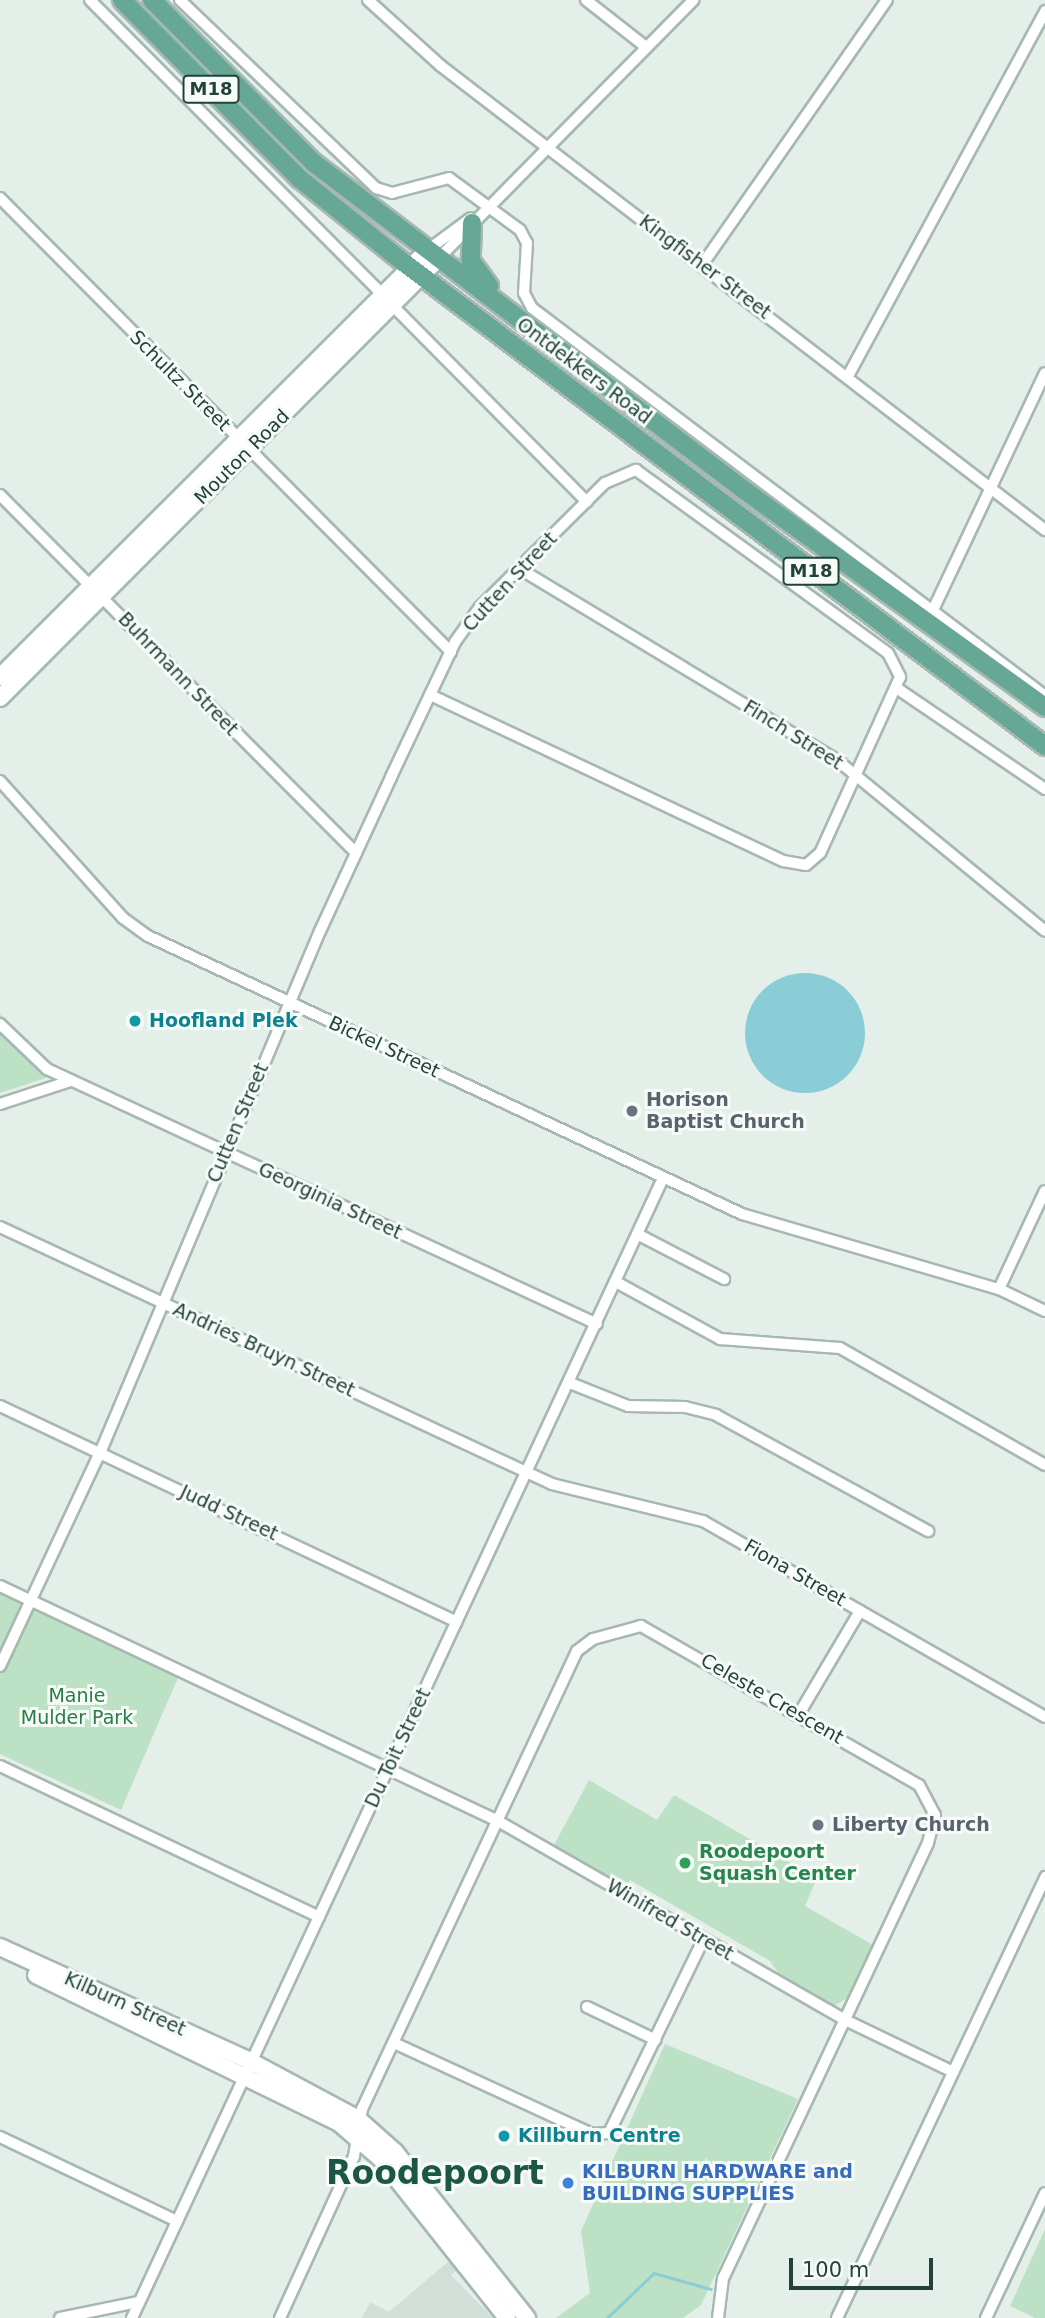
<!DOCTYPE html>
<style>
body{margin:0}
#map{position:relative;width:1045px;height:2318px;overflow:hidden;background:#e4efea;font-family:"DejaVu Sans",sans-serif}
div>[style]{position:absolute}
.built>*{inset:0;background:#d2dfd9}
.green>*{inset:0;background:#bce1c5}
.water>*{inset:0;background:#8acdd7}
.round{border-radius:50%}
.stream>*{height:2.5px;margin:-1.25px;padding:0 1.25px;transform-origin:1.25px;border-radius:1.25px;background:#8acdd7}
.roads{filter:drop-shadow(2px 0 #a6b8b1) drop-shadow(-2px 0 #a6b8b1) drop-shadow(0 2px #a6b8b1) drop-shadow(0 -2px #a6b8b1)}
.street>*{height:10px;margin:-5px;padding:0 5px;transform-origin:5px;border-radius:5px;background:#fff}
.secondary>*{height:16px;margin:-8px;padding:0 8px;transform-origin:8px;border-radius:8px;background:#fff}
.primary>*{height:18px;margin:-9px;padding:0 9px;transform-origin:9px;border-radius:9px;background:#66a795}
.dots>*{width:19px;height:19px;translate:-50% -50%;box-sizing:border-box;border:4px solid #f6fbf8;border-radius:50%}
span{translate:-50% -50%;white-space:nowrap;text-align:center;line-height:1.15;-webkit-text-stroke:6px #f6fbf8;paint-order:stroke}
.shield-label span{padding:2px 5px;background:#f6fbf8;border:2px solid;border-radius:5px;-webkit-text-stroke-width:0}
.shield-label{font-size:18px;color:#224239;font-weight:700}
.street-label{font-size:19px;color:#224239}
.culture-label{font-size:19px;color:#0d838f;font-weight:700}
.left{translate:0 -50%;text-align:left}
.worship-label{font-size:19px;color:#5b616d;font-weight:700}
.park-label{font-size:19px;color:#297c47}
.leisure-label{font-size:19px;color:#27864d;font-weight:700}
.shop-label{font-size:19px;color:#366cbe;font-weight:700}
.town-label{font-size:33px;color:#1c5646;font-weight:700}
.scale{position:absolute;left:789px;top:2258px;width:144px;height:32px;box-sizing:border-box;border:4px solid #224239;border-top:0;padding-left:9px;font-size:21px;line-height:24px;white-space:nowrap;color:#224239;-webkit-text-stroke:5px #f6fbf8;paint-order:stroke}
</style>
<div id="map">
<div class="built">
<i style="clip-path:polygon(449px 2261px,457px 2270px,451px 2275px,493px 2318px,362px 2318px,370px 2302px,389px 2312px)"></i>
</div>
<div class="green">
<i style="clip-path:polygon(0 1014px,55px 1075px,0 1093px)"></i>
<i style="clip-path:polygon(0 1589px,180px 1673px,121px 1810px,0 1754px)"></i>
<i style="clip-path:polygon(589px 1780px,657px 1820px,674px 1795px,817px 1878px,805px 1906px,873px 1945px,847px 1998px,834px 2006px,781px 1977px,770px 1961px,630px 1880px,625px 1889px,553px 1847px)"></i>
<i style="clip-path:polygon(665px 2044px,798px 2099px,701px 2305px,683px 2318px,556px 2318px,590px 2293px,581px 2231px)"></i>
<i style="clip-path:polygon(1045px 2229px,1045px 2318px,1035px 2318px,1010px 2306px)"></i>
</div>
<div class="water">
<i class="round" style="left:745px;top:973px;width:120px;height:120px"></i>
</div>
<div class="stream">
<i style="left:607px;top:2318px;width:65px;rotate:-43.8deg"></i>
<i style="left:654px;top:2273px;width:59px;rotate:15.7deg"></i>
</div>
<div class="roads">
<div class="street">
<i style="left:90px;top:0;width:417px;rotate:45.2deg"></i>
<i style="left:180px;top:0;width:272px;rotate:43.8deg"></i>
<i style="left:376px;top:188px;width:17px;rotate:17deg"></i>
<i style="left:392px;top:193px;width:59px;rotate:-14.7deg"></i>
<i style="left:449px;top:178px;width:88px;rotate:36.2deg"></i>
<i style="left:520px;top:230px;width:15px;rotate:62deg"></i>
<i style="left:527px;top:243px;width:50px;rotate:93.4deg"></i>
<i style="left:524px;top:293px;width:17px;rotate:62deg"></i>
<i style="left:532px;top:308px;width:643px;rotate:37.1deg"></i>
<i style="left:368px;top:0;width:98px;rotate:42.1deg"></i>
<i style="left:441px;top:66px;width:762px;rotate:37.53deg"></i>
<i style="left:586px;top:0;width:76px;rotate:38.1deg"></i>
<i style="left:0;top:198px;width:640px;rotate:45.19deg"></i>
<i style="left:429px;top:249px;width:52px;rotate:-36.4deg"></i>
<i style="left:440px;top:257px;width:361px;rotate:-45.4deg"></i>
<i style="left:702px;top:265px;width:323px;rotate:-55.1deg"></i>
<i style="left:394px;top:307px;width:274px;rotate:45.3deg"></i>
<i style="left:848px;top:376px;width:415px;rotate:-61.6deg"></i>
<i style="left:0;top:495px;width:505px;rotate:45.16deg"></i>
<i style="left:520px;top:569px;width:370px;rotate:31.1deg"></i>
<i style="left:837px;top:760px;width:269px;rotate:39.4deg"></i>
<i style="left:932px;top:612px;width:264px;rotate:-64.7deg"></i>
<i style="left:898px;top:689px;width:178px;rotate:34.2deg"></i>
<i style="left:0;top:781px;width:184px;rotate:48.1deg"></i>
<i style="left:123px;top:918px;width:31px;rotate:36deg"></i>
<i style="left:148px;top:936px;width:656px;rotate:25.08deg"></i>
<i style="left:742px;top:1214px;width:268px;rotate:16.3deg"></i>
<i style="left:999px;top:1289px;width:51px;rotate:25.6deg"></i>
<i style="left:0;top:1024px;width:65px;rotate:43.8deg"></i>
<i style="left:47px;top:1069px;width:606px;rotate:24.87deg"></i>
<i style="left:0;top:1104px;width:74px;rotate:-18.2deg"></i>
<i style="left:0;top:1227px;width:609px;rotate:24.97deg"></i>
<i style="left:552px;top:1484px;width:155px;rotate:13.8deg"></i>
<i style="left:703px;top:1521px;width:394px;rotate:29.8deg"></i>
<i style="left:639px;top:1235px;width:96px;rotate:27.4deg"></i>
<i style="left:616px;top:1282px;width:119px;rotate:28.7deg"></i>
<i style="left:720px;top:1339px;width:120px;rotate:4.3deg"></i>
<i style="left:840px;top:1348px;width:236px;rotate:29.7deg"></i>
<i style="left:999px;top:1289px;width:108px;rotate:-64.9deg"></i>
<i style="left:570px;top:1383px;width:62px;rotate:21.6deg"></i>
<i style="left:628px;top:1406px;width:57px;rotate:1deg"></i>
<i style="left:685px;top:1407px;width:32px;rotate:14deg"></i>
<i style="left:716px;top:1415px;width:242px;rotate:28.7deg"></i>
<i style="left:0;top:1406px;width:505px;rotate:25.3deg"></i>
<i style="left:0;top:1586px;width:551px;rotate:25.26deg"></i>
<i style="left:498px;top:1821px;width:400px;rotate:29.8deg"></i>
<i style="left:845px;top:2020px;width:118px;rotate:25.7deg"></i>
<i style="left:0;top:1666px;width:235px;rotate:-64.9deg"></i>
<i style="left:100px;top:1453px;width:566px;rotate:-67.15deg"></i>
<i style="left:320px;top:931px;width:170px;rotate:-65.2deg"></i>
<i style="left:391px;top:777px;width:149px;rotate:-64.6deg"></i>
<i style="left:455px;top:642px;width:43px;rotate:-54.5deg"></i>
<i style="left:480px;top:607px;width:176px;rotate:-44.8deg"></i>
<i style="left:605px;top:483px;width:34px;rotate:-23deg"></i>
<i style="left:636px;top:470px;width:311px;rotate:36deg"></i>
<i style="left:888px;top:653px;width:27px;rotate:63deg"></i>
<i style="left:900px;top:677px;width:193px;rotate:114.4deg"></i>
<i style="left:820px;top:853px;width:18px;rotate:139deg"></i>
<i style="left:806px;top:865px;width:23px;rotate:-170deg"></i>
<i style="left:783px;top:861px;width:390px;rotate:-154.8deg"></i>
<i style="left:799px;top:1714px;width:120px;rotate:-59.4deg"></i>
<i style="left:0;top:1766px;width:353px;rotate:25.3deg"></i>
<i style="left:587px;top:2007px;width:76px;rotate:25.6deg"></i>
<i style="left:394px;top:2043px;width:218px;rotate:24.7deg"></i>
<i style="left:592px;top:2134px;width:17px;rotate:-3deg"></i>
<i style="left:609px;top:2133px;width:215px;rotate:-64deg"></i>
<i style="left:0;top:2137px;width:196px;rotate:25.4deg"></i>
<i style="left:60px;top:2318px;width:80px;rotate:-11.6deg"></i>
<i style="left:132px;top:2318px;width:1258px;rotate:-65.02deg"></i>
<i style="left:280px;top:2318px;width:178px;rotate:-65.4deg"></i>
<i style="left:354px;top:2156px;width:48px;rotate:-80.3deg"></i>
<i style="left:362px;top:2109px;width:506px;rotate:-64.85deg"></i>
<i style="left:577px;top:1651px;width:20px;rotate:-37deg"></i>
<i style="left:593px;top:1639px;width:50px;rotate:-15.2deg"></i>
<i style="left:641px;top:1626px;width:320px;rotate:29.8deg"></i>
<i style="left:919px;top:1785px;width:34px;rotate:62deg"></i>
<i style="left:935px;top:1815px;width:29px;rotate:104deg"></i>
<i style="left:928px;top:1843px;width:481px;rotate:115.2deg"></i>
<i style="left:723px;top:2278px;width:40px;rotate:97.1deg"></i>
<i style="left:837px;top:2318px;width:488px;rotate:-64.7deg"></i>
<i style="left:986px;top:2318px;width:138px;rotate:-64.7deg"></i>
</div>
<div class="secondary">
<i style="left:0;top:677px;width:606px;rotate:-44.93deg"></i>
<i style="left:0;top:698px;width:623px;rotate:-45.07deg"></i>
<i style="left:0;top:1947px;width:275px;rotate:24.5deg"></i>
<i style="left:250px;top:2061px;width:123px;rotate:28.2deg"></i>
<i style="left:358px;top:2119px;width:50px;rotate:41.7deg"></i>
<i style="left:395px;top:2152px;width:212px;rotate:51.5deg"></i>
<i style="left:36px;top:1975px;width:337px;rotate:26deg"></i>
<i style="left:339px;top:2123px;width:55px;rotate:40.6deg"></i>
<i style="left:381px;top:2159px;width:203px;rotate:51.6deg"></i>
</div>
<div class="primary">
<i style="left:122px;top:0;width:252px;rotate:45.2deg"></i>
<i style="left:300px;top:179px;width:132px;rotate:38.9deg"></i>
<i style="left:403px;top:262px;width:804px;rotate:37.01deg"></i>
<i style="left:152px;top:0;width:230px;rotate:45.2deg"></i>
<i style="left:314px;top:163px;width:540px;rotate:37.25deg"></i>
<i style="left:744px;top:490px;width:371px;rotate:35.8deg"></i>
<i style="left:472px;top:223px;width:38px;rotate:92deg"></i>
<i style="left:471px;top:261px;width:31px;rotate:54deg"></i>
</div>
</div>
<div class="dots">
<i style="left:135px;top:1021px;background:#0f9aa8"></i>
<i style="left:632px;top:1111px;background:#6b7280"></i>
<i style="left:818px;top:1825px;background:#6b7280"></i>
<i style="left:685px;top:1863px;background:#2e9e5b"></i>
<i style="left:504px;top:2136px;background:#0f9aa8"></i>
<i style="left:568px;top:2183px;background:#3f7fe0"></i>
</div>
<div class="shield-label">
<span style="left:211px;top:89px">M18</span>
<span style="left:811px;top:571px">M18</span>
</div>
<div class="street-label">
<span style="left:705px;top:267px;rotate:37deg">Kingfisher Street</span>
<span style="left:584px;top:371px;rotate:37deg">Ontdekkers Road</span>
<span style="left:180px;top:381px;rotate:45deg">Schultz Street</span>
<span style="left:242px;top:457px;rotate:-45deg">Mouton Road</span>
<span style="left:510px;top:582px;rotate:-47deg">Cutten Street</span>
<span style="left:178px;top:674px;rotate:46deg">Buhrmann Street</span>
<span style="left:793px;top:735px;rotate:32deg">Finch Street</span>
<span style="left:384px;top:1047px;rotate:25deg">Bickel Street</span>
<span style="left:238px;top:1123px;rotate:-67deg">Cutten Street</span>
<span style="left:330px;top:1201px;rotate:25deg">Georginia Street</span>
<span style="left:264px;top:1350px;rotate:25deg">Andries Bruyn Street</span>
<span style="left:229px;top:1513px;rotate:25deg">Judd Street</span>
<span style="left:795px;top:1573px;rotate:30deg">Fiona Street</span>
<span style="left:772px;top:1699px;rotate:30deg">Celeste Crescent</span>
<span style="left:398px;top:1748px;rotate:-65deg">Du Toit Street</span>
<span style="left:670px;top:1920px;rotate:30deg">Winifred Street</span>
<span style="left:125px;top:2004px;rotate:24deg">Kilburn Street</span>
</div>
<div class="culture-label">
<span class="left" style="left:149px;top:1021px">Hoofland Plek</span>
<span class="left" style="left:518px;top:2136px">Killburn Centre</span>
</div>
<div class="worship-label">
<span class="left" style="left:646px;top:1111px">Horison<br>Baptist Church</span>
<span class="left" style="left:832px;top:1825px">Liberty Church</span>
</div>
<div class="park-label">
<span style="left:77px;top:1707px">Manie<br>Mulder Park</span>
</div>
<div class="leisure-label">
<span class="left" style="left:699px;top:1863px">Roodepoort<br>Squash Center</span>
</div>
<div class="shop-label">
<span class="left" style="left:582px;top:2183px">KILBURN HARDWARE and<br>BUILDING SUPPLIES</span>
</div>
<div class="town-label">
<span style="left:435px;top:2173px">Roodepoort</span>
</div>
<div class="scale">100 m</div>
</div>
